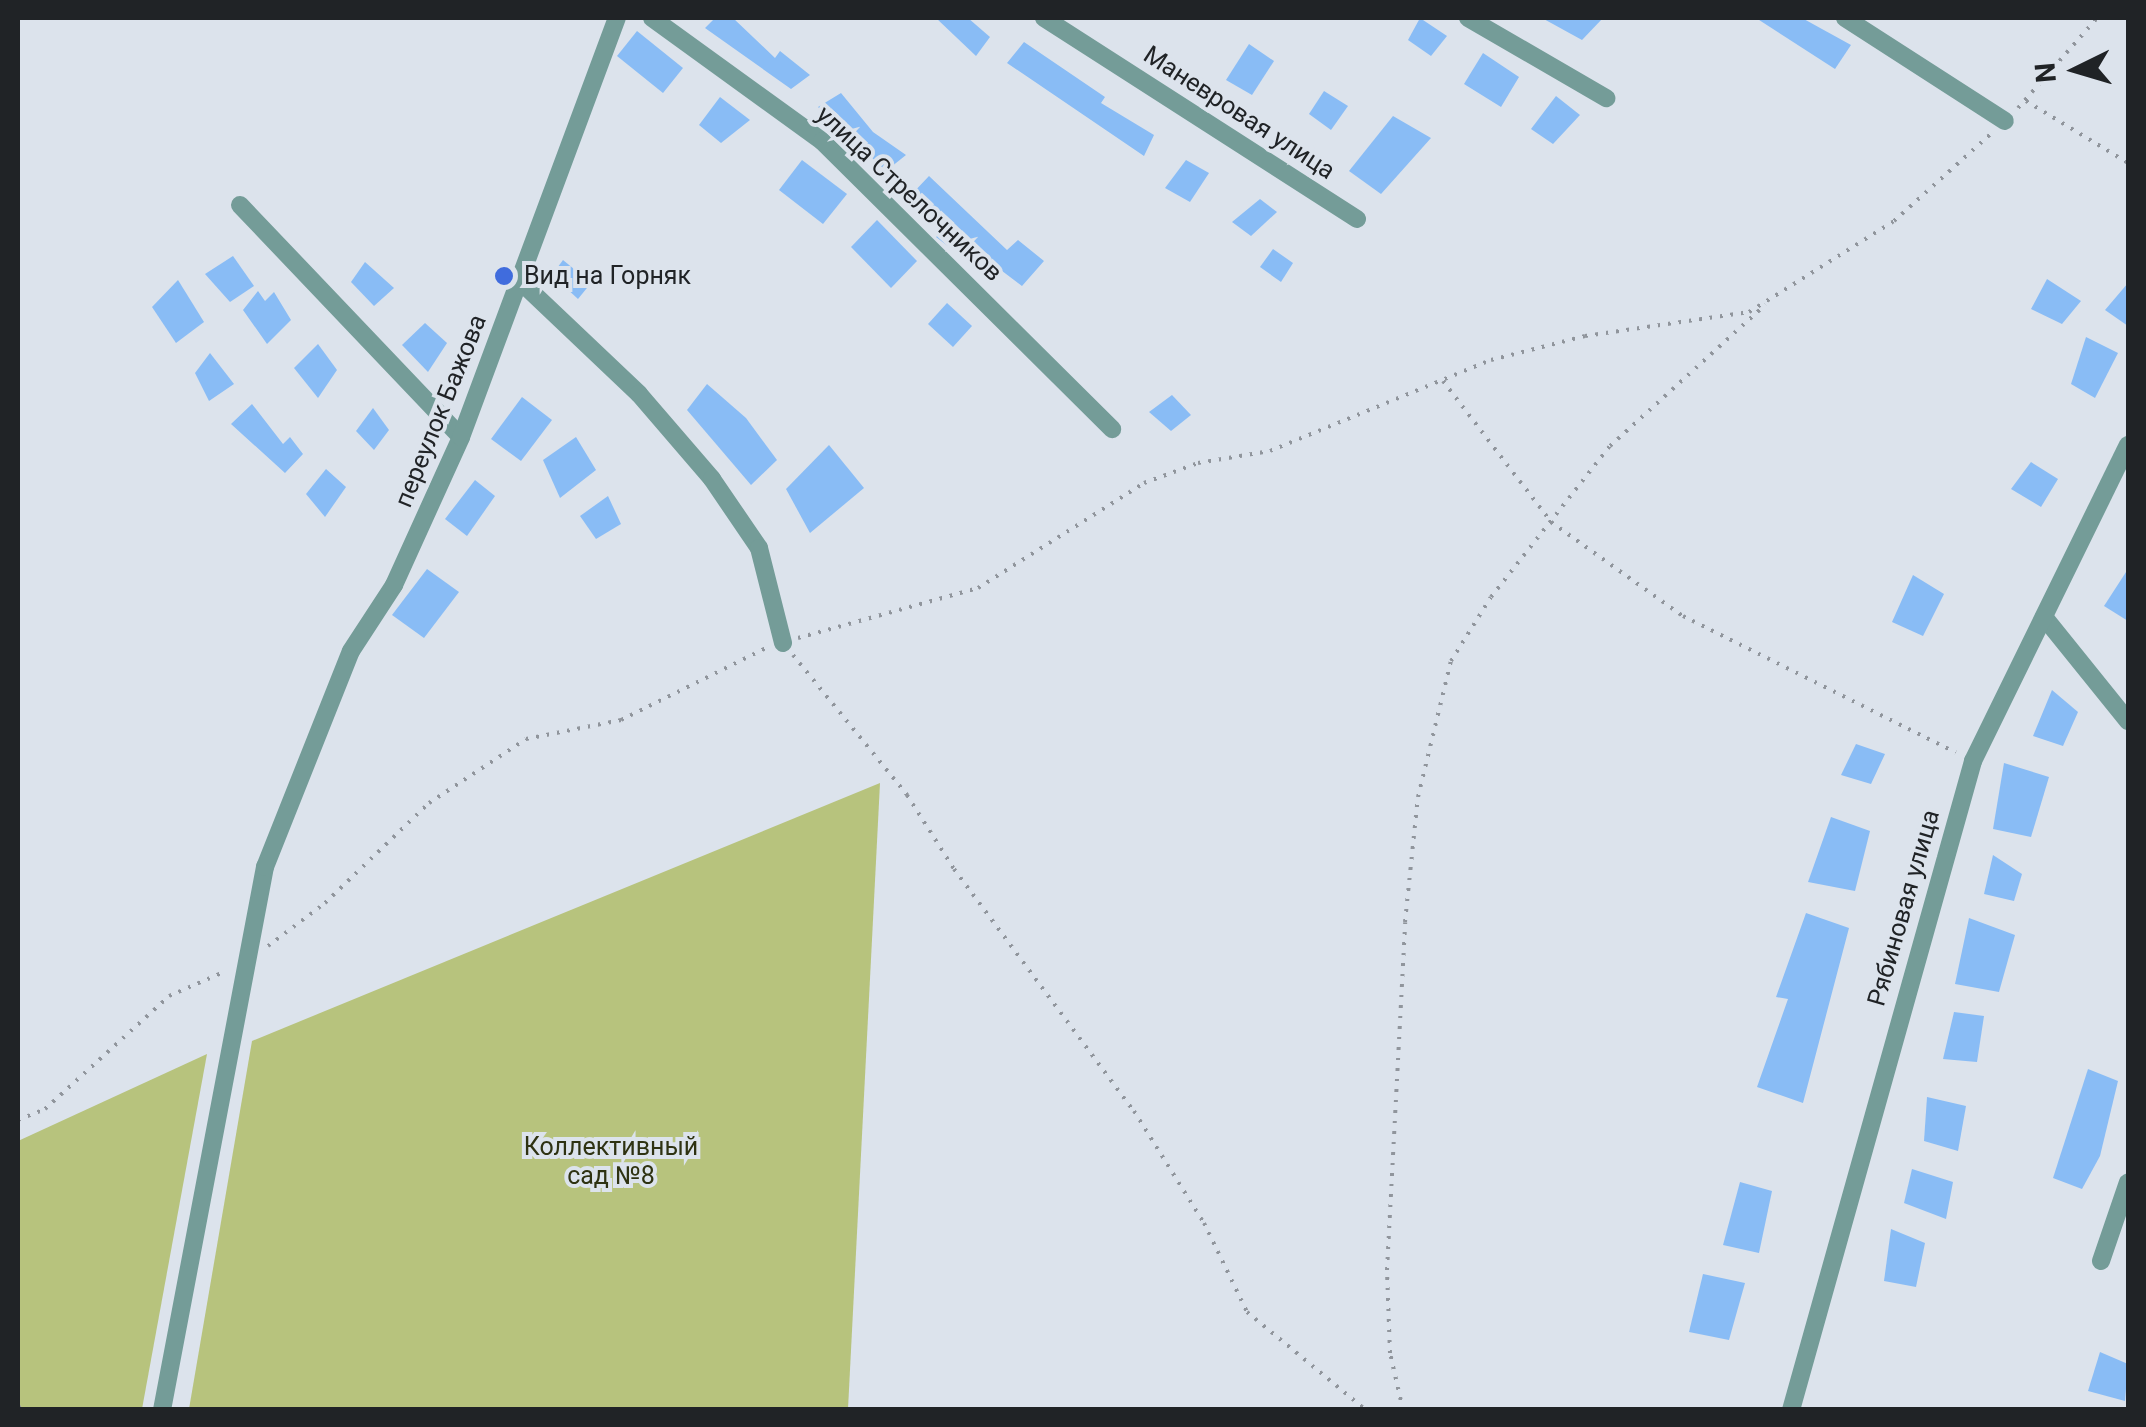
<!DOCTYPE html>
<meta charset="utf-8">
<style>
body{margin:0}
#map{position:relative;width:2146px;height:1427px;overflow:hidden;background:#dce3ec;font-family:Roboto,sans-serif}
div>[style]{position:absolute}
[style*='--x']{left:calc(var(--x)*1px);top:calc(var(--y)*1px);width:calc(var(--w)*1px);rotate:calc(var(--a)*1deg)}
.green>*{inset:0;background:#b7c37d}
.building>*{inset:0;background:#89bcf5}
.path>*{height:4px;margin-top:-2px;transform-origin:0;background:repeating-linear-gradient(90deg,#90959c 0 2.5px,transparent 0 10.5px)}
.minor>*{height:18px;margin:-9px;padding:0 9px;transform-origin:9px;border-radius:9px;background:#749c98}
.dots>*{width:28px;height:28px;translate:-50% -50%;box-sizing:border-box;border:5px solid #dce3ec;border-radius:50%}
span{translate:-50% -50%;white-space:nowrap;text-align:center;line-height:1.15;-webkit-text-stroke:8px #dce3ec;paint-order:stroke}
.street-label{font-size:25px;color:#202326}
.poi-label{font-size:25px;color:#202326}
.left{translate:0 -50%;text-align:left}
.park-label{font-size:25px;color:#2e3212}
.frame{position:absolute;inset:0;border:20px solid #202326;pointer-events:none}
.north{position:absolute;left:2026px;top:20px;width:100px;height:100px;-webkit-text-stroke:8px #dce3ec;paint-order:stroke;rotate:265deg;font-size:28px;font-weight:700;line-height:40px;text-align:center;color:#202326}
.north::after{content:'';display:block;margin:auto;width:35px;height:45px;background:#202326;clip-path:polygon(50% 0,100% 100%,50% 72%,0 100%)}
</style>
<div id="map">
<div class="green">
<div style="clip-path:polygon(880px 783px,848px 1409px,189px 1409px,252px 1041px)"></div>
<div style="clip-path:polygon(207px 1054px,142px 1409px,18px 1409px,18px 1141px)"></div>
</div>
<div class="building">
<div style="clip-path:polygon(715px 18px,733px 18px,775px 58px,780px 51px,810px 75px,791px 89px,705px 28px)"></div>
<div style="clip-path:polygon(936px 18px,968px 18px,990px 37px,976px 56px)"></div>
<div style="clip-path:polygon(1420px 18px,1447px 36px,1431px 56px,1408px 40px)"></div>
<div style="clip-path:polygon(1542px 18px,1603px 18px,1582px 40px)"></div>
<div style="clip-path:polygon(1756px 18px,1802px 18px,1851px 45px,1835px 69px)"></div>
<div style="clip-path:polygon(637px 31px,683px 68px,663px 93px,617px 56px)"></div>
<div style="clip-path:polygon(1024px 42px,1105px 97px,1101px 103px,1154px 135px,1144px 156px,1007px 63px)"></div>
<div style="clip-path:polygon(1249px 44px,1274px 61px,1252px 95px,1226px 80px)"></div>
<div style="clip-path:polygon(1483px 53px,1519px 77px,1501px 107px,1464px 84px)"></div>
<div style="clip-path:polygon(1324px 91px,1348px 106px,1331px 130px,1309px 114px)"></div>
<div style="clip-path:polygon(841px 93px,873px 132px,906px 155px,886px 171px,818px 107px)"></div>
<div style="clip-path:polygon(1556px 96px,1580px 115px,1553px 144px,1531px 129px)"></div>
<div style="clip-path:polygon(720px 97px,750px 120px,721px 143px,699px 125px)"></div>
<div style="clip-path:polygon(1393px 116px,1431px 138px,1381px 194px,1349px 171px)"></div>
<div style="clip-path:polygon(802px 160px,847px 194px,823px 224px,779px 190px)"></div>
<div style="clip-path:polygon(1186px 160px,1209px 173px,1190px 202px,1165px 188px)"></div>
<div style="clip-path:polygon(929px 176px,1007px 250px,1018px 240px,1044px 261px,1022px 286px,973px 249px,965px 259px,936px 237px,943px 231px,911px 195px)"></div>
<div style="clip-path:polygon(1260px 199px,1277px 212px,1251px 236px,1232px 222px)"></div>
<div style="clip-path:polygon(877px 220px,917px 261px,891px 288px,851px 247px)"></div>
<div style="clip-path:polygon(1273px 249px,1293px 263px,1281px 282px,1260px 267px)"></div>
<div style="clip-path:polygon(233px 256px,254px 286px,230px 302px,205px 274px)"></div>
<div style="clip-path:polygon(563px 260px,591px 283px,578px 299px,552px 275px)"></div>
<div style="clip-path:polygon(365px 262px,394px 288px,374px 306px,351px 282px)"></div>
<div style="clip-path:polygon(2047px 279px,2081px 301px,2062px 324px,2031px 309px)"></div>
<div style="clip-path:polygon(178px 280px,204px 322px,176px 343px,152px 307px)"></div>
<div style="clip-path:polygon(2128px 283px,2128px 326px,2105px 310px)"></div>
<div style="clip-path:polygon(258px 291px,265px 301px,274px 292px,291px 320px,267px 344px,243px 310px)"></div>
<div style="clip-path:polygon(947px 303px,972px 326px,953px 347px,928px 324px)"></div>
<div style="clip-path:polygon(425px 323px,447px 343px,428px 372px,402px 345px)"></div>
<div style="clip-path:polygon(2086px 337px,2118px 353px,2095px 398px,2071px 384px)"></div>
<div style="clip-path:polygon(318px 344px,337px 370px,318px 398px,294px 368px)"></div>
<div style="clip-path:polygon(210px 353px,234px 384px,209px 401px,195px 373px)"></div>
<div style="clip-path:polygon(707px 384px,746px 418px,777px 460px,751px 485px,687px 410px)"></div>
<div style="clip-path:polygon(1172px 395px,1191px 415px,1171px 431px,1149px 412px)"></div>
<div style="clip-path:polygon(522px 397px,552px 420px,521px 461px,491px 439px)"></div>
<div style="clip-path:polygon(252px 404px,283px 444px,290px 437px,303px 454px,285px 473px,231px 424px)"></div>
<div style="clip-path:polygon(373px 408px,389px 430px,374px 450px,356px 431px)"></div>
<div style="clip-path:polygon(576px 437px,596px 470px,560px 498px,543px 460px)"></div>
<div style="clip-path:polygon(829px 445px,864px 488px,810px 533px,786px 489px)"></div>
<div style="clip-path:polygon(2031px 462px,2058px 479px,2041px 507px,2011px 489px)"></div>
<div style="clip-path:polygon(326px 469px,346px 487px,325px 517px,306px 494px)"></div>
<div style="clip-path:polygon(475px 480px,495px 496px,467px 536px,445px 519px)"></div>
<div style="clip-path:polygon(608px 496px,621px 524px,596px 539px,580px 516px)"></div>
<div style="clip-path:polygon(427px 569px,459px 592px,424px 638px,392px 615px)"></div>
<div style="clip-path:polygon(2128px 569px,2128px 621px,2104px 606px)"></div>
<div style="clip-path:polygon(1913px 575px,1944px 594px,1923px 636px,1892px 622px)"></div>
<div style="clip-path:polygon(2052px 690px,2078px 712px,2063px 746px,2033px 736px)"></div>
<div style="clip-path:polygon(1856px 744px,1885px 754px,1871px 784px,1841px 775px)"></div>
<div style="clip-path:polygon(2004px 763px,2049px 777px,2031px 837px,1993px 829px)"></div>
<div style="clip-path:polygon(1831px 817px,1870px 831px,1855px 891px,1808px 882px)"></div>
<div style="clip-path:polygon(1993px 855px,2022px 874px,2014px 901px,1984px 894px)"></div>
<div style="clip-path:polygon(1806px 913px,1849px 928px,1803px 1103px,1757px 1087px,1788px 999px,1776px 997px)"></div>
<div style="clip-path:polygon(1969px 918px,2015px 935px,1999px 992px,1955px 984px)"></div>
<div style="clip-path:polygon(1954px 1012px,1984px 1016px,1977px 1062px,1943px 1059px)"></div>
<div style="clip-path:polygon(2088px 1069px,2118px 1081px,2100px 1156px,2082px 1189px,2053px 1178px)"></div>
<div style="clip-path:polygon(1927px 1097px,1966px 1106px,1958px 1151px,1924px 1141px)"></div>
<div style="clip-path:polygon(1912px 1169px,1953px 1182px,1946px 1219px,1904px 1203px)"></div>
<div style="clip-path:polygon(1740px 1182px,1772px 1191px,1759px 1253px,1723px 1245px)"></div>
<div style="clip-path:polygon(1891px 1229px,1925px 1243px,1916px 1287px,1884px 1281px)"></div>
<div style="clip-path:polygon(1703px 1274px,1745px 1283px,1729px 1340px,1689px 1332px)"></div>
<div style="clip-path:polygon(2100px 1352px,2128px 1364px,2125px 1401px,2088px 1391px)"></div>
</div>
<div class="path">
<div style="--x:2026;--y:101;--w:119;--a:31.3"></div>
<div style="--x:2018;--y:108;--w:120;--a:-48.7"></div>
<div style="--x:1443;--y:381;--w:178;--a:52.5"></div>
<div style="--x:1551;--y:522;--w:162;--a:35.5"></div>
<div style="--x:1683;--y:616;--w:305;--a:26.6"></div>
<div style="--x:798;--y:638;--w:187;--a:-15.5"></div>
<div style="--x:978;--y:588;--w:196;--a:-32.3"></div>
<div style="--x:1144;--y:483;--w:58;--a:-20.3"></div>
<div style="--x:1198;--y:463;--w:73;--a:-9.5"></div>
<div style="--x:1270;--y:451;--w:239;--a:-22.4"></div>
<div style="--x:1491;--y:360;--w:97;--a:-14.3"></div>
<div style="--x:1585;--y:336;--w:166;--a:-8.3"></div>
<div style="--x:1749;--y:312;--w:171;--a:-32.1"></div>
<div style="--x:1894;--y:221;--w:133;--a:-42"></div>
<div style="--x:793;--y:655;--w:181;--a:50.8"></div>
<div style="--x:907;--y:795;--w:88;--a:57.6"></div>
<div style="--x:954;--y:869;--w:302;--a:53.4"></div>
<div style="--x:1134;--y:1111;--w:132;--a:58"></div>
<div style="--x:1204;--y:1223;--w:99;--a:64.2"></div>
<div style="--x:1247;--y:1312;--w:154;--a:39.5"></div>
<div style="--x:268;--y:946;--w:71;--a:-37"></div>
<div style="--x:325;--y:903;--w:144;--a:-43.9"></div>
<div style="--x:429;--y:803;--w:116;--a:-33.4"></div>
<div style="--x:526;--y:739;--w:97;--a:-11.3"></div>
<div style="--x:621;--y:720;--w:162;--a:-26.4"></div>
<div style="--x:18;--y:1120;--w:29;--a:-22"></div>
<div style="--x:45;--y:1109;--w:168;--a:-42.3"></div>
<div style="--x:169;--y:996;--w:62;--a:-23.7"></div>
<div style="--x:18;--y:1407;--w:10;--a:17"></div>
<div style="--x:1403;--y:1410;--w:58;--a:-102.8"></div>
<div style="--x:1390;--y:1353;--w:83;--a:-92.1"></div>
<div style="--x:1387;--y:1270;--w:348;--a:-87"></div>
<div style="--x:1405;--y:922;--w:126;--a:-84.1"></div>
<div style="--x:1418;--y:797;--w:140;--a:-76.4"></div>
<div style="--x:1451;--y:661;--w:75;--a:-58"></div>
<div style="--x:1491;--y:597;--w:192;--a:-51.8"></div>
<div style="--x:1610;--y:446;--w:210;--a:-42.3"></div>
</div>
<div class="minor">
<div style="--x:652;--y:18;--w:210;--a:35.9"></div>
<div style="--x:822;--y:141;--w:409;--a:44.8"></div>
<div style="--x:1044;--y:18;--w:372;--a:32.7"></div>
<div style="--x:1468;--y:18;--w:160;--a:30.1"></div>
<div style="--x:1845;--y:18;--w:190;--a:32.8"></div>
<div style="--x:240;--y:205;--w:320;--a:46.4"></div>
<div style="--x:520;--y:281;--w:164;--a:43.5"></div>
<div style="--x:639;--y:394;--w:112;--a:49.3"></div>
<div style="--x:712;--y:479;--w:83;--a:55.7"></div>
<div style="--x:759;--y:548;--w:98;--a:75.8"></div>
<div style="--x:2044;--y:617;--w:134;--a:51.1"></div>
<div style="--x:2101;--y:1261;--w:83;--a:-71.1"></div>
<div style="--x:162;--y:1410;--w:553;--a:-79.26"></div>
<div style="--x:265;--y:867;--w:232;--a:-68.3"></div>
<div style="--x:351;--y:651;--w:79;--a:-56.9"></div>
<div style="--x:394;--y:585;--w:162;--a:-65.6"></div>
<div style="--x:461;--y:437;--w:447;--a:-69.6"></div>
<div style="--x:1791;--y:1410;--w:674;--a:-74.33"></div>
<div style="--x:1973;--y:761;--w:352;--a:-63.9"></div>
</div>
<div class="dots">
<div style="left:504px;top:276px;background:#406cdd"></div>
</div>
<div class="street-label">
<span style="left:1239px;top:113px;rotate:33deg">Маневровая улица</span>
<span style="left:909px;top:194px;rotate:43deg">улица Стрелочников</span>
<span style="left:441px;top:411px;rotate:-68deg">переулок Бажова</span>
<span style="left:1904px;top:908px;rotate:-74deg">Рябиновая улица</span>
</div>
<div class="poi-label">
<span class="left" style="left:524px;top:276px">Вид на Горняк</span>
</div>
<div class="park-label">
<span style="left:611px;top:1162px">Коллективный<br>сад №8</span>
</div>
<div class="frame"></div>
<div class="north">N</div>
</div>
